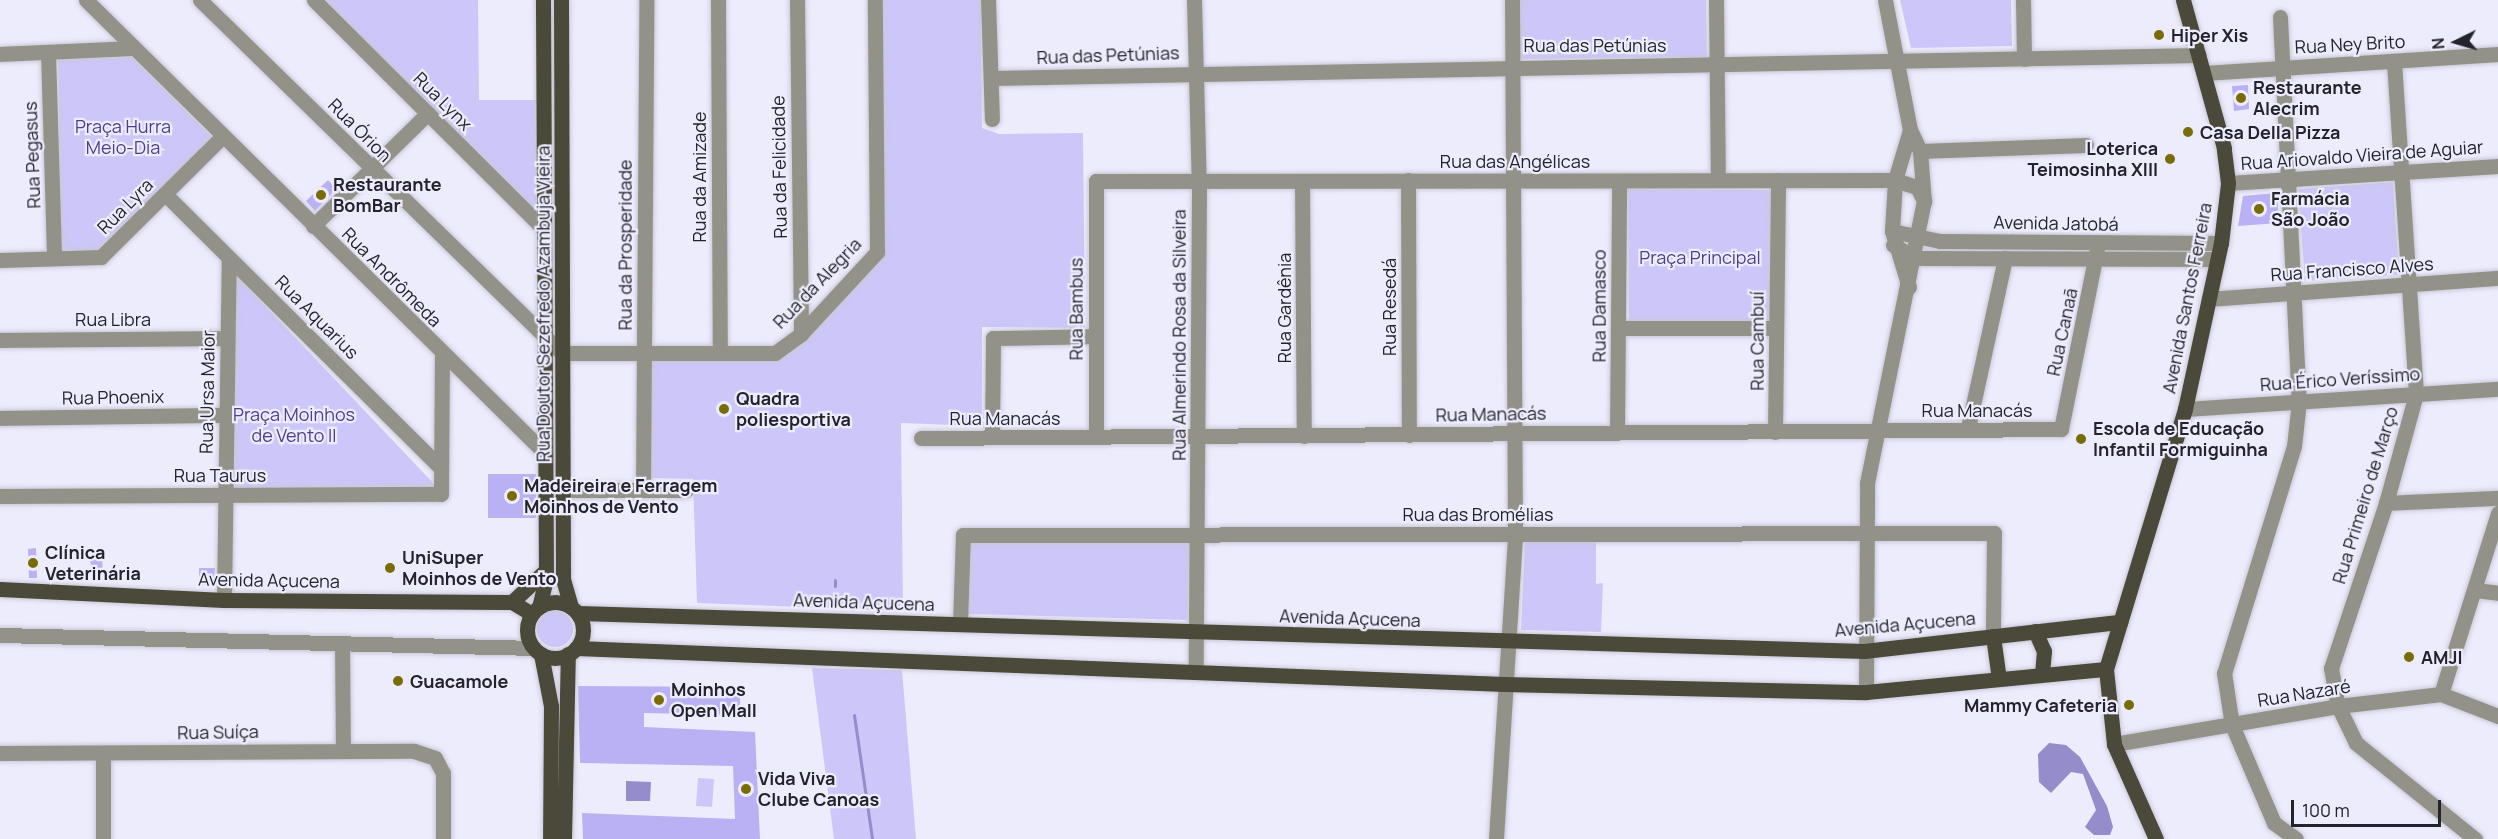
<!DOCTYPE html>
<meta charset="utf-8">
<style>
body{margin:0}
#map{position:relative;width:2498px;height:839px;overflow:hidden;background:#edecfd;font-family:Manrope,sans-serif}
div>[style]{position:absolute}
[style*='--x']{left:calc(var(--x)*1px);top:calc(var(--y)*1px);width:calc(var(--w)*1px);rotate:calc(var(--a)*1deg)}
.green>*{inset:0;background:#ccc7f8}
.round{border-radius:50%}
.water>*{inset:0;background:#948ccb}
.stream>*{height:3px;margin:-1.5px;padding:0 1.5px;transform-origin:1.5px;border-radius:1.5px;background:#948ccb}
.building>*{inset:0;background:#b9b1f3}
.roads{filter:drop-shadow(0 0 2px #c9c8d7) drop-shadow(0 0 2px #c9c8d7)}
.minor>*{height:15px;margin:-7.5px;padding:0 7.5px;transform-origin:7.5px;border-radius:7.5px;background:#939289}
.major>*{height:15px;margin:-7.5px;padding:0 7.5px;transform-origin:7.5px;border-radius:7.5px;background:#4b493a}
.major>.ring{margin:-7.5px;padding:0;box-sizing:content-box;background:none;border:15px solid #4b493a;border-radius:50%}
.dots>*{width:16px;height:16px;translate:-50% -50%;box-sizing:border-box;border:3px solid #edecfd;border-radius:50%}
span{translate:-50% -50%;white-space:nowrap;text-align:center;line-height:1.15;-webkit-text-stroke:4.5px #edecfd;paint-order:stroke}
.poi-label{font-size:18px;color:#24232b;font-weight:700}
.left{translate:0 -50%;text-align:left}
.right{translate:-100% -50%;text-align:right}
.street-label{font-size:18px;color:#24232b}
.park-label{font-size:18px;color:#4e3e8b}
.north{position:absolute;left:2426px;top:12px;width:60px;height:60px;-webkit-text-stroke:4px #edecfd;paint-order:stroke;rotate:265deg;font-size:16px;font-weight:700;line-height:24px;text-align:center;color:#24232b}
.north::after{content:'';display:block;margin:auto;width:21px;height:27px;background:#24232b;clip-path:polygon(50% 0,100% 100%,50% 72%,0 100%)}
.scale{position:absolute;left:2291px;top:800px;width:150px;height:27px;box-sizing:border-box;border:3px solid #24232b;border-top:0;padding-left:8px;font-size:18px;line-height:21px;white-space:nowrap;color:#24232b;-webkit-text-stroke:4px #edecfd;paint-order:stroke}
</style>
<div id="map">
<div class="green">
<div style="clip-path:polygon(319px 0,478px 0,479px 100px,537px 100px,539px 218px)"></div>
<div style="clip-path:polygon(882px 0,981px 0,982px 128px,999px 134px,1083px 133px,1085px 328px,982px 327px,982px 426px,901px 423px,903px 611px,697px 603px,693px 479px,650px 478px,649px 360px,791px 350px,883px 258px)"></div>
<div style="clip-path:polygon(1516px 0,1706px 0,1707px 57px,1517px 59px)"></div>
<div style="clip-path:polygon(1900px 0,2011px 0,2012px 46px,1911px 48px)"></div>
<div style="clip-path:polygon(133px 57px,213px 138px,98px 253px,61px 252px,58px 59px)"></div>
<div style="clip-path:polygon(2393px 182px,2399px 275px,2305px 281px,2298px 189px)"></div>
<div style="clip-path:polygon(1628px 189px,1772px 190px,1770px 325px,1629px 325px)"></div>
<div style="clip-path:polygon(236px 275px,436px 486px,233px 488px)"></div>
<div style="clip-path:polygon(1189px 540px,1188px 620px,968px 614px,971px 541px)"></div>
<div style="clip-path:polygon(1596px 540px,1596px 584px,1603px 583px,1601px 632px,1521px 630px,1525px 541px)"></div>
<div class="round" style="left:537px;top:611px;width:36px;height:36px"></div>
<div style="clip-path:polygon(812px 668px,902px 670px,916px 839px,834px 839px)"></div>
<div style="clip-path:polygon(698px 778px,714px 779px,712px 807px,696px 806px)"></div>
</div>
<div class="water">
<div style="clip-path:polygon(2049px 743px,2066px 745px,2080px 757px,2107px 806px,2113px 827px,2110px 835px,2094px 835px,2085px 827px,2096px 810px,2083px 774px,2071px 772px,2051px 793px,2039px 782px,2038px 754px)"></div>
<div style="clip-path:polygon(626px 781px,651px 782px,650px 801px,626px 801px)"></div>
</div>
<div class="stream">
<div style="--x:835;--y:580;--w:6;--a:90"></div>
<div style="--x:854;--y:715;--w:125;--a:81.7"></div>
</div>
<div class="building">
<div style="clip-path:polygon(2248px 85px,2249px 109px,2234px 111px,2232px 86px)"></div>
<div style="clip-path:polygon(328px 180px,336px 189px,315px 211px,306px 201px)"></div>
<div style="clip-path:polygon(2277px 193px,2279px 223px,2238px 226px,2243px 196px)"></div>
<div style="clip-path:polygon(488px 474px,536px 474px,536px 518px,488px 518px)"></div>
<div style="clip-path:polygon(36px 548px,37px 578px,29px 578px,28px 549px)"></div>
<div style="clip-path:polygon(102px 557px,103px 577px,92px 578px,90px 558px)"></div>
<div style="clip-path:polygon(199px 568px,215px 568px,214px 585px,199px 585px)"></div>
<div style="clip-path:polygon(578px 686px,741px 687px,739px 715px,644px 713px,644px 727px,755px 732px,760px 839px,583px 839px,582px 813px,735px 819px,733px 766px,580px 763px)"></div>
</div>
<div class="roads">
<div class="minor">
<div style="--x:86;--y:0;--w:645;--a:44.62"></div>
<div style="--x:200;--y:0;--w:506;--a:44.28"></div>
<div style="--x:562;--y:353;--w:213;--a:0"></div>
<div style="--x:775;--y:353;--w:32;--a:-36"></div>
<div style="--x:801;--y:334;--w:112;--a:-47.2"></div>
<div style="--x:877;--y:252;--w:252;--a:-90.5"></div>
<div style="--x:314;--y:0;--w:325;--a:44.9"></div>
<div style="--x:718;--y:0;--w:353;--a:89.7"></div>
<div style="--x:797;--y:0;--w:334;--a:89.3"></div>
<div style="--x:988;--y:0;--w:119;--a:88.1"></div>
<div style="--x:1194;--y:0;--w:190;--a:88.5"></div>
<div style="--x:1199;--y:190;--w:480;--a:90.4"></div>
<div style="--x:1716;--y:0;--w:180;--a:89.4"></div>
<div style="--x:2023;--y:0;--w:59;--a:89"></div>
<div style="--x:2280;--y:17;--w:384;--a:87.2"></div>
<div style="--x:2299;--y:401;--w:45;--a:96.3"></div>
<div style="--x:2294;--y:446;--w:238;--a:107.1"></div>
<div style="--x:2224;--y:673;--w:53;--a:81.3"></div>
<div style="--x:2232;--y:725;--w:107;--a:66.8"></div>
<div style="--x:2274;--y:823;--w:27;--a:36"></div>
<div style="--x:48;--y:52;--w:206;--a:88.3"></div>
<div style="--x:0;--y:54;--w:132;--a:-2.6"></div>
<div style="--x:2394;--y:62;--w:333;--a:86.2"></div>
<div style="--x:2416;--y:394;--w:113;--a:105.4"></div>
<div style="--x:2386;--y:503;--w:174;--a:108.4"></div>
<div style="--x:2331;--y:668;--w:39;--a:80"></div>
<div style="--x:2338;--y:706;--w:41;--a:64.1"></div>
<div style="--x:2356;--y:743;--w:153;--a:38.9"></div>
<div style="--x:2204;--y:73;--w:295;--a:-3.7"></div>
<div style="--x:991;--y:78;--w:1208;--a:-1.09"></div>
<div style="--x:1920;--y:151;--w:166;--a:-2.1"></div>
<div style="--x:1408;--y:180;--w:255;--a:89.8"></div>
<div style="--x:1302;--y:181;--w:255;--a:89.6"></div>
<div style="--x:2228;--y:183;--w:271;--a:-3.6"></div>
<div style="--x:165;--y:194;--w:389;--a:44.8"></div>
<div style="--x:313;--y:226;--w:161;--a:-44.5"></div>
<div style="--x:1892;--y:231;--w:49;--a:11.8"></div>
<div style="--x:1940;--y:241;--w:281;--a:0.4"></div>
<div style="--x:1893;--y:245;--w:26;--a:29"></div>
<div style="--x:1916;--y:258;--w:301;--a:0.2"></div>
<div style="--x:0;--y:260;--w:101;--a:-1.7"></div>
<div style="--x:101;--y:257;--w:170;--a:-44.8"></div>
<div style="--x:1909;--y:287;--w:59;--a:-106.9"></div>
<div style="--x:1892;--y:231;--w:51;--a:-86.6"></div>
<div style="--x:1895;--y:180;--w:52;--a:-73.3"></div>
<div style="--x:2209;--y:299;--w:290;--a:-4.2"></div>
<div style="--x:1618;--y:328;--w:158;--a:0"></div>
<div style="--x:0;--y:340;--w:227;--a:-0.5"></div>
<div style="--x:2185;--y:409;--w:314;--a:-3.7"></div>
<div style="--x:0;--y:418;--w:226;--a:-0.8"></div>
<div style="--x:1968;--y:428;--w:174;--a:-77.7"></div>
<div style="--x:1617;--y:431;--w:250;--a:-89.5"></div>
<div style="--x:1775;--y:432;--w:252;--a:-89.3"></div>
<div style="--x:992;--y:437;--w:99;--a:-89.4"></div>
<div style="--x:993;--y:338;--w:103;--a:-1.1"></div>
<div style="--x:1096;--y:437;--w:256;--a:-90"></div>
<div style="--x:1096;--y:181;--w:799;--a:-0.07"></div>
<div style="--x:1895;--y:180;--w:23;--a:18"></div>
<div style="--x:1917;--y:187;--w:16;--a:63"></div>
<div style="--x:921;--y:438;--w:1140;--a:-0.45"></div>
<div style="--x:2061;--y:429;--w:190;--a:-78.7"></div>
<div style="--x:563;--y:490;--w:123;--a:0"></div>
<div style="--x:643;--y:490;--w:490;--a:-89.6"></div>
<div style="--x:0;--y:496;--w:441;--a:-0.3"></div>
<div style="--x:441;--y:494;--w:140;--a:-89.6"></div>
<div style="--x:2386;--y:503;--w:112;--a:-2.6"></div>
<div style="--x:2475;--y:590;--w:23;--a:7"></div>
<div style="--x:224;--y:600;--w:342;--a:-89.2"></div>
<div style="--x:960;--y:624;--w:89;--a:-88.1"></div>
<div style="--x:963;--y:535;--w:1031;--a:-0.11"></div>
<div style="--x:1994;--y:533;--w:103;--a:90.6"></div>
<div style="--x:0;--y:635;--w:534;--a:1.39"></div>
<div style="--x:342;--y:643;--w:108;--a:89.5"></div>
<div style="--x:1866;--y:692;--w:209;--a:-89.7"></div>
<div style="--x:1867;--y:483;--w:288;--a:-78.6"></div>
<div style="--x:1924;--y:201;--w:50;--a:-94.6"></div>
<div style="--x:1920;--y:151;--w:23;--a:-115"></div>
<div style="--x:1910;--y:130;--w:132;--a:-100.9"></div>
<div style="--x:2441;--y:694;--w:190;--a:-72.5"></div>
<div style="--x:2114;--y:744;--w:227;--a:-9.6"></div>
<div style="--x:2338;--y:706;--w:104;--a:-6.6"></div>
<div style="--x:2441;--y:694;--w:61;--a:21.1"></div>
<div style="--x:0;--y:753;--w:414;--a:-0.3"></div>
<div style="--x:414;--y:751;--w:22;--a:18"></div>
<div style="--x:435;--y:758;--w:17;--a:62"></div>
<div style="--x:443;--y:773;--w:66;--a:90"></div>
<div style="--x:103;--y:753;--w:86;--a:90"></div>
<div style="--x:1496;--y:839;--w:307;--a:-86.4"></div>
<div style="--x:1515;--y:533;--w:533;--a:-90.32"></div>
</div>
<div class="major">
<div style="--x:561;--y:0;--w:579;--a:89.8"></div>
<div style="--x:563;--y:579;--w:29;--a:74"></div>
<div style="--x:0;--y:589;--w:224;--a:2.8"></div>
<div style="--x:224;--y:600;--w:288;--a:0.4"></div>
<div style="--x:512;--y:602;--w:23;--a:31"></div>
<div style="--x:512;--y:602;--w:45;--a:-43.2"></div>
<div class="ring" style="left:527px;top:602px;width:41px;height:41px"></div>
<div style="--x:539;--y:607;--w:29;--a:-76"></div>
<div style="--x:546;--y:579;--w:579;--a:-90.3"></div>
<div style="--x:578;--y:613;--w:1287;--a:1.69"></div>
<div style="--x:1864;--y:651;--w:258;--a:-6.5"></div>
<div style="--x:2035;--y:631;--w:22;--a:66"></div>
<div style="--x:2044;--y:651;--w:23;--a:95"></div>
<div style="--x:1993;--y:636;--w:43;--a:82.1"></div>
<div style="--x:576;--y:648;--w:929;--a:2.22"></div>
<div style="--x:1504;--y:684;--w:362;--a:1.3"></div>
<div style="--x:1866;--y:692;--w:241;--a:-5.5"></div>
<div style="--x:541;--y:654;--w:53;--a:79.1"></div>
<div style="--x:551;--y:706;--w:133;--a:90.4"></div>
<div style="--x:564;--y:839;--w:185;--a:-88.8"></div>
<div style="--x:2156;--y:839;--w:104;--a:-113.9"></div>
<div style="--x:2114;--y:744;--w:75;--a:-96.1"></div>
<div style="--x:2106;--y:669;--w:272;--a:-73.1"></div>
<div style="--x:2185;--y:409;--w:170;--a:-77.8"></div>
<div style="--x:2221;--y:243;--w:60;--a:-83.3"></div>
<div style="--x:2228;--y:183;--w:35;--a:-97"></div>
<div style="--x:2224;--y:148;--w:154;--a:-105.5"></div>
</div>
</div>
<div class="dots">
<div style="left:2159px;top:35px;background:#796c07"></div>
<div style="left:2241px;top:98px;background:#796c07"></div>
<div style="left:2188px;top:132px;background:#796c07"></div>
<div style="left:2170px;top:159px;background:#796c07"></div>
<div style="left:321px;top:195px;background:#796c07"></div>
<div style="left:2259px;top:209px;background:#796c07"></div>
<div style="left:724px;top:409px;background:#796c07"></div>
<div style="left:2081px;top:439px;background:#796c07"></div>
<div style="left:512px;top:496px;background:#796c07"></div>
<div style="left:33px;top:563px;background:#796c07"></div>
<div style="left:390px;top:568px;background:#796c07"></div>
<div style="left:2409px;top:657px;background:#796c07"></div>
<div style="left:398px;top:681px;background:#796c07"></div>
<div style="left:659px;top:700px;background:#796c07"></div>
<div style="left:2129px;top:705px;background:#796c07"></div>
<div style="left:746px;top:789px;background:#796c07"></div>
</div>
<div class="poi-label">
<span class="left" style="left:2171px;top:35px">Hiper Xis</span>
<span class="left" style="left:2253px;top:98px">Restaurante<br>Alecrim</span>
<span class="left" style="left:2200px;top:132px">Casa Della Pizza</span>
<span class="right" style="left:2158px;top:159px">Loterica<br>Teimosinha XIII</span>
<span class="left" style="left:333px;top:195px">Restaurante<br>BomBar</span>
<span class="left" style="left:2271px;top:209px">Farmácia<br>São João</span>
<span class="left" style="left:736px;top:409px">Quadra<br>poliesportiva</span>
<span class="left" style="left:2093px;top:439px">Escola de Educação<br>Infantil Formiguinha</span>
<span class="left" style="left:524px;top:496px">Madeireira e Ferragem<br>Moinhos de Vento</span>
<span class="left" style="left:45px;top:563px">Clínica<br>Veterinária</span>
<span class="left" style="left:402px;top:568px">UniSuper<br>Moinhos de Vento</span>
<span class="left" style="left:2421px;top:657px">AMJI</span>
<span class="left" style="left:410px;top:681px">Guacamole</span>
<span class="left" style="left:671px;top:700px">Moinhos<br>Open Mall</span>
<span class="right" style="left:2117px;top:705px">Mammy Cafeteria</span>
<span class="left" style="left:758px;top:789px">Vida Viva<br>Clube Canoas</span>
</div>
<div class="street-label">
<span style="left:2350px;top:44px;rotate:-3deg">Rua Ney Brito</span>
<span style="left:1595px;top:45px">Rua das Petúnias</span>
<span style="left:1108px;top:55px;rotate:-2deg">Rua das Petúnias</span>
<span style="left:443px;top:101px;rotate:45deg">Rua Lynx</span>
<span style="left:360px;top:130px;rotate:45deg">Rua Órion</span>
<span style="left:32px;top:155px;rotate:-92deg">Rua Pegasus</span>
<span style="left:2362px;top:155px;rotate:-4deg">Rua Ariovaldo Vieira de Aguiar</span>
<span style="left:1515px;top:161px">Rua das Angélicas</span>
<span style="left:779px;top:167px;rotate:-91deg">Rua da Felicidade</span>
<span style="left:699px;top:177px;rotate:-90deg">Rua da Amizade</span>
<span style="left:125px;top:206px;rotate:-45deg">Rua Lyra</span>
<span style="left:2056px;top:223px;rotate:1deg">Avenida Jatobá</span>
<span style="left:625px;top:245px;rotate:-90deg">Rua da Prosperidade</span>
<span style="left:2352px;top:269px;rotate:-4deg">Rua Francisco Alves</span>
<span style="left:392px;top:277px;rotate:45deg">Rua Andrômeda</span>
<span style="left:817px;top:283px;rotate:-46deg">Rua da Alegria</span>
<span style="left:2187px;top:298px;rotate:-79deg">Avenida Santos Ferreira</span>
<span style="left:543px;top:304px;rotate:-90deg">Rua Doutor Sezefredo Azambuja Vieira</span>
<span style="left:1599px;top:306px;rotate:-90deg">Rua Damasco</span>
<span style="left:1389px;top:307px;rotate:-90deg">Rua Resedá</span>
<span style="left:1284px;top:308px;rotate:-90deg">Rua Gardênia</span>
<span style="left:1076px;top:309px;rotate:-90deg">Rua Bambus</span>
<span style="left:317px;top:317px;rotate:45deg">Rua Aquarius</span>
<span style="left:113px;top:319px">Rua Libra</span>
<span style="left:2062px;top:332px;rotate:-78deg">Rua Canaã</span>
<span style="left:1179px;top:335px;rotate:-90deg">Rua Almerindo Rosa da Silveira</span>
<span style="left:1757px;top:341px;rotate:-90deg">Rua Cambuí</span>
<span style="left:2340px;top:379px;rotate:-4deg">Rua Érico Veríssimo</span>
<span style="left:207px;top:392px;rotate:-89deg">Rua Ursa Maior</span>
<span style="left:113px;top:397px;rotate:-1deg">Rua Phoenix</span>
<span style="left:1977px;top:410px">Rua Manacás</span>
<span style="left:1491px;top:414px;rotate:-1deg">Rua Manacás</span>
<span style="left:1005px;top:418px">Rua Manacás</span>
<span style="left:220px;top:475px">Rua Taurus</span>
<span style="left:2365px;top:495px;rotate:-73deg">Rua Primeiro de Março</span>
<span style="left:1478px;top:514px">Rua das Bromélias</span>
<span style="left:269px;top:580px;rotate:1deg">Avenida Açucena</span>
<span style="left:864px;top:602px;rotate:2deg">Avenida Açucena</span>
<span style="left:1350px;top:618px;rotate:2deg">Avenida Açucena</span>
<span style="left:1905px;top:624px;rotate:-5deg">Avenida Açucena</span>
<span style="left:2304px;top:693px;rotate:-9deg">Rua Nazaré</span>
<span style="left:218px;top:732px;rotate:-1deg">Rua Suíça</span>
</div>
<div class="park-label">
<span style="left:123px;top:137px">Praça Hurra<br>Meio-Dia</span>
<span style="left:1700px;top:257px">Praça Principal</span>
<span style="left:294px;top:425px">Praça Moinhos<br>de Vento II</span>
</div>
<div class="north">N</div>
<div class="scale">100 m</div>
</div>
